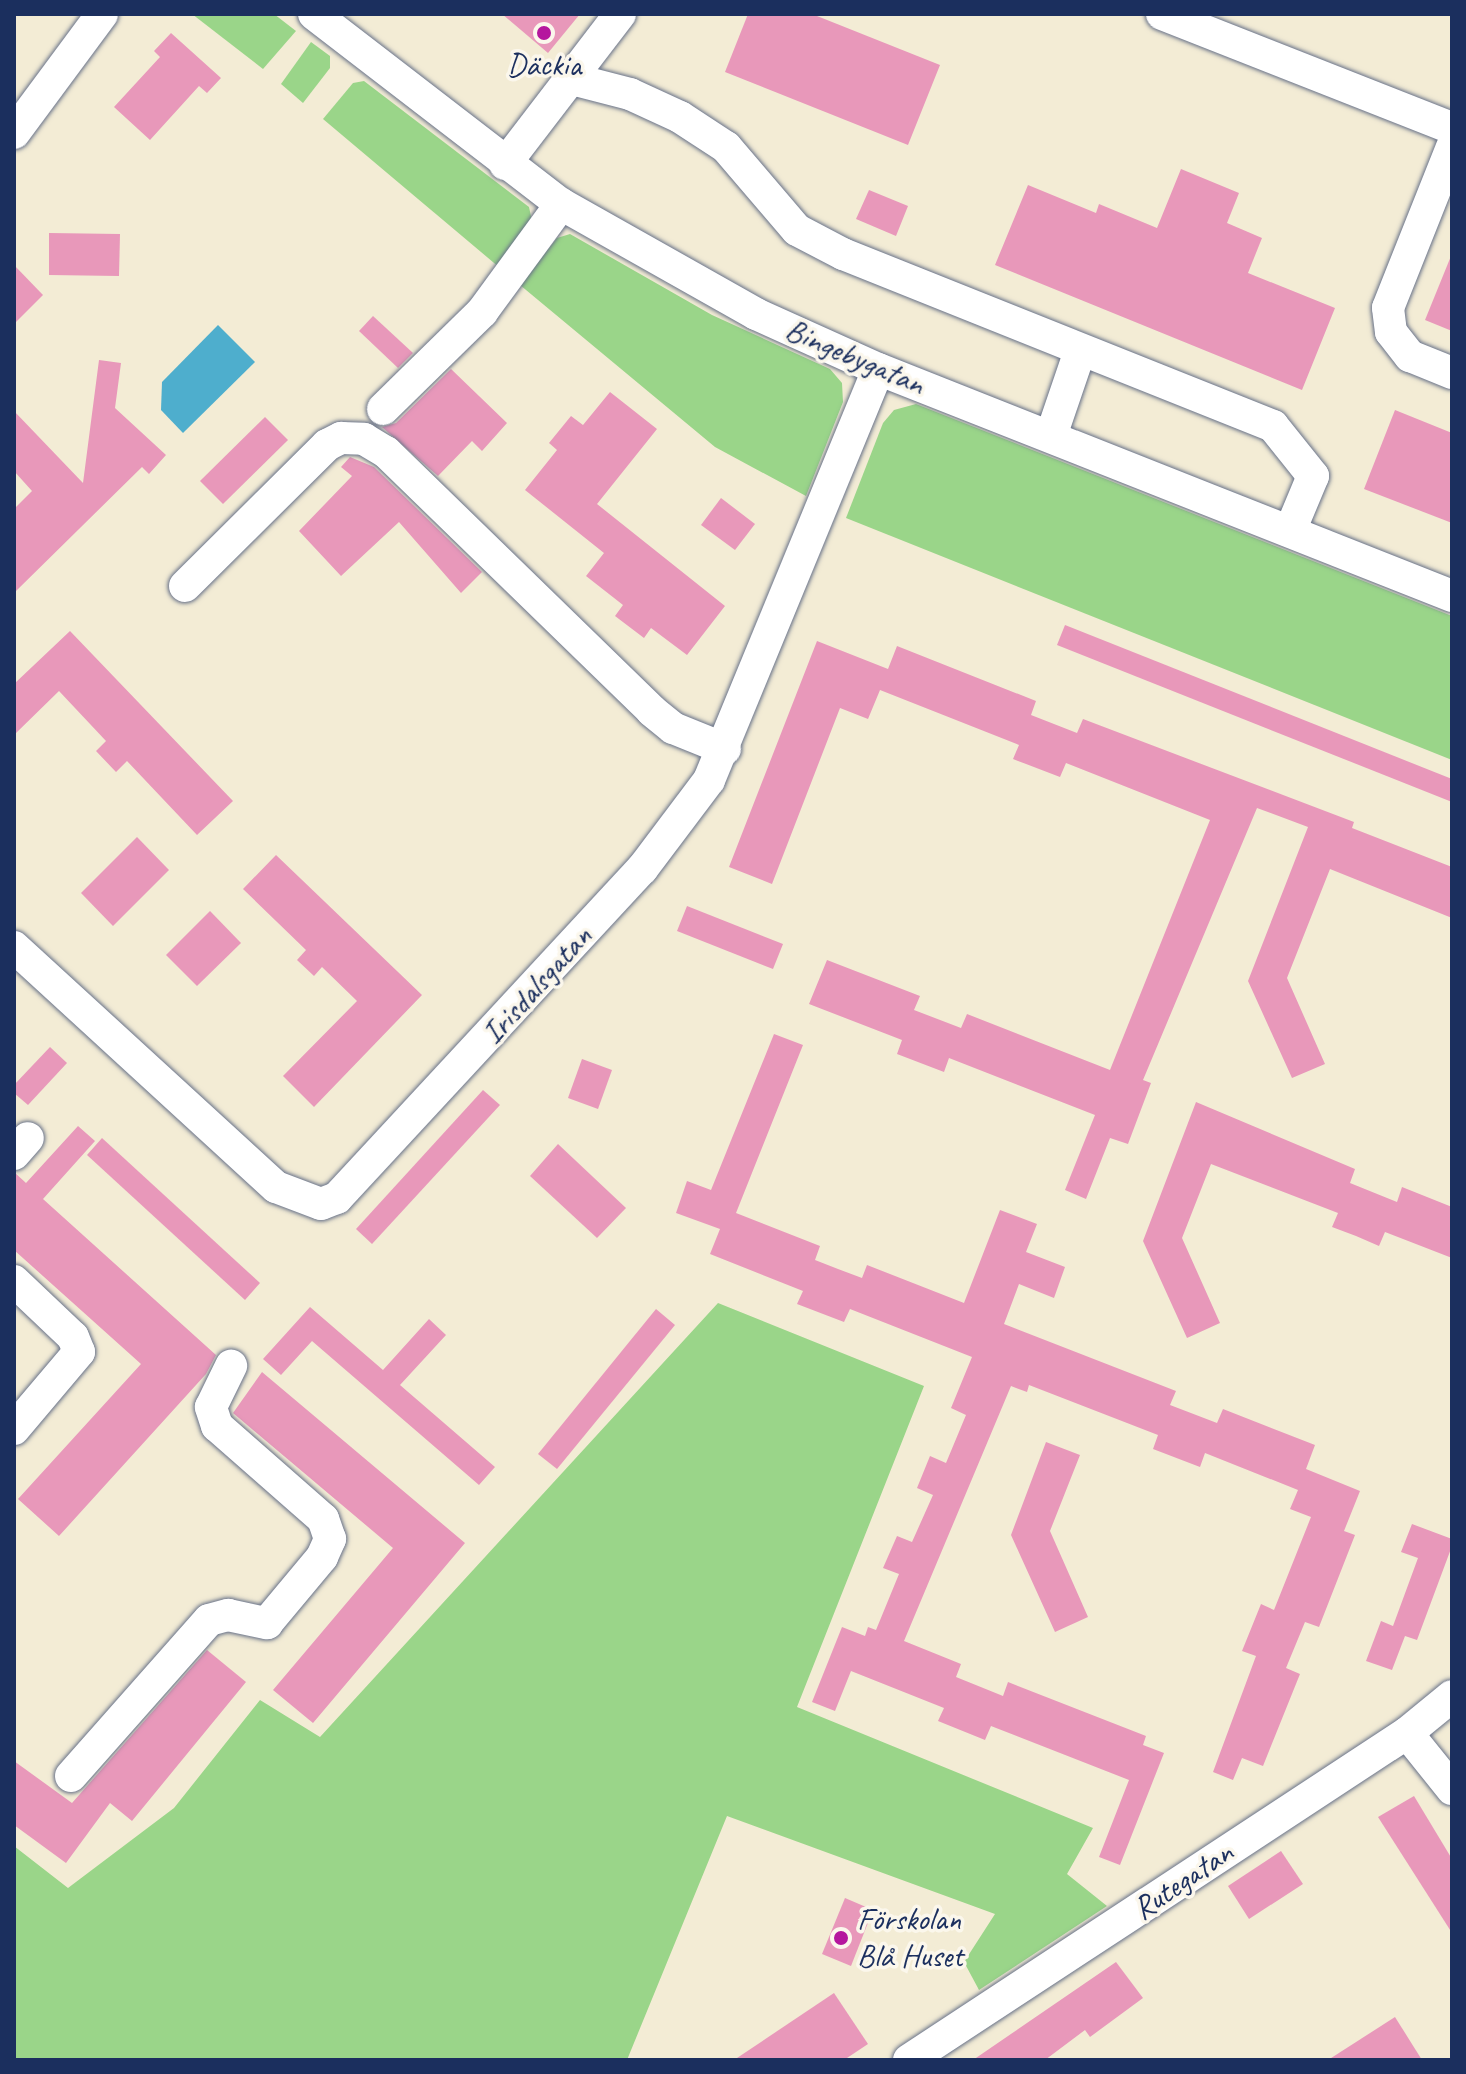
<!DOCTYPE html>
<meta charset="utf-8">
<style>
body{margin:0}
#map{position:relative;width:1466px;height:2074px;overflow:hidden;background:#f3ecd5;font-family:Caveat,sans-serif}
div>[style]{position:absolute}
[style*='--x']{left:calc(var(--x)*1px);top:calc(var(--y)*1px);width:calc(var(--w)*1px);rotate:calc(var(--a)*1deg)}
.green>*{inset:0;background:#9ad589}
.water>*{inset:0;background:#4eaecd}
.building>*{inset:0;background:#e898ba}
.roads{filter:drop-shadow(0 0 2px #677188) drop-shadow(0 0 2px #677188)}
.minor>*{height:32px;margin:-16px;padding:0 16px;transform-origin:16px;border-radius:16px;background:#fff}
.dots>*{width:22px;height:22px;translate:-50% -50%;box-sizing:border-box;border:4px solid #fbf7ec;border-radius:50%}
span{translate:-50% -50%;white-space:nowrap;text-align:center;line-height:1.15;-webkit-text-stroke:7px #fbf7ec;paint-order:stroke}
.poi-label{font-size:32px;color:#1b2f5e}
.left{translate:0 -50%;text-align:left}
.street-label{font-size:32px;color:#1b2f5e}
.frame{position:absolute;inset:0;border:16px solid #1b2f5e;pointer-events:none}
</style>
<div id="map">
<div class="green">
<div style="clip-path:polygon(192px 14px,274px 14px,296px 31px,263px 69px)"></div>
<div style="clip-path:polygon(311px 42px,330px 56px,330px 68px,303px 103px,281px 84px)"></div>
<div style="clip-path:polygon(364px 81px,529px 207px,532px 221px,500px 268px,323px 119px,353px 83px)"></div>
<div style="clip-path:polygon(570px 234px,712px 315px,830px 369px,842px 383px,843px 402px,806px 496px,715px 447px,520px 285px,557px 238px)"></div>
<div style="clip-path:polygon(916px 404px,1452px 616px,1452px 760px,846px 518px,883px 423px,894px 410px)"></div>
<div style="clip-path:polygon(718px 1303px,924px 1386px,797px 1707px,1093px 1828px,1067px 1874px,1107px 1906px,979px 1990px,964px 1962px,995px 1914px,727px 1816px,627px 2060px,14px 2060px,14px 1846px,68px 1888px,174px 1808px,260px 1700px,320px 1737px)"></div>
</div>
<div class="water">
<div style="clip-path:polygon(218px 325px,255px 362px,183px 433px,161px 410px,162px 382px)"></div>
</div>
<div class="building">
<div style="clip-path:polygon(502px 14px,580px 14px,548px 53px)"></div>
<div style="clip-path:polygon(748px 14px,812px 14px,940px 65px,908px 145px,725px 72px)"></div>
<div style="clip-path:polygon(171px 33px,221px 78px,207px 93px,199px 86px,150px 140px,114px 107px,160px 57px,154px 51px)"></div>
<div style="clip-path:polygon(1181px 169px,1239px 193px,1227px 223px,1262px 238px,1248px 273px,1335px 308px,1302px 390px,995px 265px,1028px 185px,1096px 213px,1099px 204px,1157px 228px)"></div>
<div style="clip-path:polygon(869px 190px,908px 206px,896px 236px,856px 219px)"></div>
<div style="clip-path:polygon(49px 233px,120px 234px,119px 276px,49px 275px)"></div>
<div style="clip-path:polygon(1451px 256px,1452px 256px,1452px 331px,1425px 320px)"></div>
<div style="clip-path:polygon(14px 265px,43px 295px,14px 324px)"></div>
<div style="clip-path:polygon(373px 316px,413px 353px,398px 368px,359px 331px)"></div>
<div style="clip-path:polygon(99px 360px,121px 363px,115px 408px,166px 455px,149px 474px,142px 467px,14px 593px,14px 509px,32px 491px,14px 471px,14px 411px,83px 483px)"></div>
<div style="clip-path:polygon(451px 369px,507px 423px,482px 451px,472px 441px,438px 476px,382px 427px,396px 423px)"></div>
<div style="clip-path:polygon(610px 392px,657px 429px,597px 504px,725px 606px,687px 655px,651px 628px,644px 638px,615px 616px,623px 605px,586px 576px,604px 553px,525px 490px,557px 450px,549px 443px,571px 416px,583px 425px)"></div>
<div style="clip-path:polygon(1395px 410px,1452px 433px,1452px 523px,1364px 489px)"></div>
<div style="clip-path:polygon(265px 417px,288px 440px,223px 504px,200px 481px)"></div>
<div style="clip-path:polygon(350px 457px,374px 467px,482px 572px,461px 593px,399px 522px,341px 576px,299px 531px,352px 476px,341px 467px)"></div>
<div style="clip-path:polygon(721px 498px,755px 524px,735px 550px,701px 525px)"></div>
<div style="clip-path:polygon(1065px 625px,1452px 779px,1452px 802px,1057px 645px)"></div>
<div style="clip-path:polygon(70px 631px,233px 801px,197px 835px,127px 761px,116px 772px,96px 751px,106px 741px,59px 691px,14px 735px,14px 684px)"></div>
<div style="clip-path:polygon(817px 641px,888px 669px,897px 646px,1036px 701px,1031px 715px,1077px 733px,1083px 719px,1354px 822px,1352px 828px,1452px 867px,1452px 918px,1330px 869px,1287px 978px,1325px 1064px,1292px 1078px,1248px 981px,1308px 827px,1257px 808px,1143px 1080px,1151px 1083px,1128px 1144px,1110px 1138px,1086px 1199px,1065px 1190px,1095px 1115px,949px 1058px,944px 1072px,897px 1054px,902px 1040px,809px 1004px,827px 960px,920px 996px,914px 1010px,961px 1028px,967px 1014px,1110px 1070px,1210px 820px,1066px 763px,1060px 777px,1013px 759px,1019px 745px,880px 690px,868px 719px,840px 708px,772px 884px,729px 867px)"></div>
<div style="clip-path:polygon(137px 837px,169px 870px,113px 926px,81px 893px)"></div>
<div style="clip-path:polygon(276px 855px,422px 995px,314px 1107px,283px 1076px,357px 1001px,322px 967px,314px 976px,297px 960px,306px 950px,243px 889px)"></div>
<div style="clip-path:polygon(687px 906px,783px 944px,773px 969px,677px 931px)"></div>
<div style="clip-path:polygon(210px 911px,241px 943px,197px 986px,166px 955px)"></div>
<div style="clip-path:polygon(774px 1034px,803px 1045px,736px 1213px,820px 1246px,815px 1260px,838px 1269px,862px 1278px,867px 1265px,964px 1303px,1000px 1210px,1037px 1224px,1026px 1252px,1065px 1267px,1054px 1298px,1019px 1284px,1004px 1324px,1176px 1391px,1170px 1405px,1217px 1423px,1223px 1409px,1315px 1445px,1306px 1469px,1360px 1491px,1344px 1531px,1355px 1535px,1319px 1627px,1305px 1622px,1286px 1668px,1300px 1674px,1263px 1766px,1242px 1758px,1233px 1780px,1213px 1772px,1256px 1656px,1242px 1651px,1261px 1604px,1274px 1610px,1311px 1517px,1290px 1509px,1298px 1490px,1205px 1453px,1200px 1467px,1153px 1449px,1158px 1435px,1029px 1385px,1027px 1392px,1011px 1386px,904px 1641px,961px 1664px,956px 1677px,1003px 1696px,1008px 1682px,1146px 1736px,1143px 1745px,1164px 1753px,1120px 1865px,1099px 1857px,1129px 1780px,991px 1726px,985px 1740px,938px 1721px,944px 1708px,851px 1671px,835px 1711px,812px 1702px,842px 1627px,865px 1636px,868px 1627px,876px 1630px,899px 1574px,883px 1568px,897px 1536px,912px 1542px,933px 1495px,917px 1488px,930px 1456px,946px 1463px,966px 1415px,951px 1408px,972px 1357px,850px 1309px,844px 1322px,797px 1304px,803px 1291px,710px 1254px,720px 1229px,676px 1213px,687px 1181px,711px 1190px)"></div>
<div style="clip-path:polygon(50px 1047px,67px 1063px,28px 1105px,14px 1093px,14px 1085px)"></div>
<div style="clip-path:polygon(582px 1059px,612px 1070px,598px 1109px,568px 1098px)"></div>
<div style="clip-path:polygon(483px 1090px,500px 1105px,372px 1244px,356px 1229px)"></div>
<div style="clip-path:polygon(1196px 1102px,1355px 1169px,1350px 1183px,1397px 1202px,1402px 1187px,1452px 1207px,1452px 1258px,1385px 1232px,1379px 1246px,1356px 1236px,1332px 1227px,1338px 1213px,1211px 1164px,1182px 1238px,1220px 1323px,1187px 1338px,1143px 1241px)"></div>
<div style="clip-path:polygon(78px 1126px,95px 1141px,43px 1199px,216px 1355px,206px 1374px,59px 1536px,18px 1499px,141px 1364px,14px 1250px,14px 1172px,26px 1183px)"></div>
<div style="clip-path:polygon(102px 1138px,260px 1283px,245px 1300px,87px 1155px)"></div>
<div style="clip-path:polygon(558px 1144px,626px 1208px,597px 1238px,530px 1176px)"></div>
<div style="clip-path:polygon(310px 1307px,383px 1370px,429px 1319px,446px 1335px,400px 1385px,495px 1467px,479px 1485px,312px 1341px,281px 1375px,263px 1359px)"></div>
<div style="clip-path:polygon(656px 1309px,675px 1325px,557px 1469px,538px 1454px)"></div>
<div style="clip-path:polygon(262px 1372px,465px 1543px,313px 1723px,273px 1690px,393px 1548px,233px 1413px)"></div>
<div style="clip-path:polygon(1046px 1442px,1080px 1455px,1050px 1531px,1088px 1617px,1055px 1632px,1011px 1535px)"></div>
<div style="clip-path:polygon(1412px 1524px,1452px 1539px,1452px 1546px,1417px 1640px,1405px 1636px,1392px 1670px,1366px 1661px,1381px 1621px,1393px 1626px,1418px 1558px,1401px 1552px)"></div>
<div style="clip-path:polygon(207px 1650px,246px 1682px,132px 1821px,110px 1803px,66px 1863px,14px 1825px,14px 1761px,72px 1803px)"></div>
<div style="clip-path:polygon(1414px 1796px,1452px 1859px,1452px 1933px,1378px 1817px)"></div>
<div style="clip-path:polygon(1281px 1851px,1303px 1884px,1249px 1919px,1228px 1886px)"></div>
<div style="clip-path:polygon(845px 1898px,873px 1910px,851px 1966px,822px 1954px)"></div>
<div style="clip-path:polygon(1116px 1962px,1143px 1998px,1090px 2037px,1085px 2030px,1045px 2060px,973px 2060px)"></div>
<div style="clip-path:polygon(834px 1993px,868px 2044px,844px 2060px,734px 2060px)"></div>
<div style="clip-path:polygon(1395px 2017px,1422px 2060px,1328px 2060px)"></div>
</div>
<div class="roads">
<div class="minor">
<div style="--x:314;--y:14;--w:312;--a:37.6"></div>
<div style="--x:561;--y:204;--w:224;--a:29.4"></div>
<div style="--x:756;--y:314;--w:134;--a:24.3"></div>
<div style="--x:878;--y:369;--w:617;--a:21.58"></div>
<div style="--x:1162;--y:14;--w:312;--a:21.5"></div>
<div style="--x:568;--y:78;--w:64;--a:14.5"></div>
<div style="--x:630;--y:94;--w:55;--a:24.7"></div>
<div style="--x:680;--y:117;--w:55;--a:33.1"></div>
<div style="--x:726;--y:147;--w:109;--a:49.5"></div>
<div style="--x:797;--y:230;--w:52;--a:27.6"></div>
<div style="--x:843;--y:254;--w:463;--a:21.8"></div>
<div style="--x:1273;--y:426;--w:64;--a:51.3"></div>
<div style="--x:1313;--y:476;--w:60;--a:112.7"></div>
<div style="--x:14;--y:133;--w:148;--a:-53.5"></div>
<div style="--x:1452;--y:147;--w:173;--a:111.7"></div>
<div style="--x:1388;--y:308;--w:24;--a:83"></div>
<div style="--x:1391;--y:332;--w:31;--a:52"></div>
<div style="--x:1410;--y:356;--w:45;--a:22"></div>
<div style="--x:505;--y:164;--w:189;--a:-52.5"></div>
<div style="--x:383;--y:409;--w:139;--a:-44.4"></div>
<div style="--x:482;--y:312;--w:134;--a:-53.8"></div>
<div style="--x:1051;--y:436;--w:90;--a:-71.2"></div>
<div style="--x:185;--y:586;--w:200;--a:-44.8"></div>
<div style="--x:327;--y:445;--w:16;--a:-27"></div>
<div style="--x:341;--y:438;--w:23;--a:2"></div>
<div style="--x:364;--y:439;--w:26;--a:31"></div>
<div style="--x:386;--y:452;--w:371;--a:44.2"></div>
<div style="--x:652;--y:711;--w:27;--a:39"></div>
<div style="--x:673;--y:728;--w:56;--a:22"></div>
<div style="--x:14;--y:947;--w:355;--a:42.5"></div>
<div style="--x:276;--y:1187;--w:48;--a:20.7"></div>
<div style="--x:321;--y:1204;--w:17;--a:-21"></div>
<div style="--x:337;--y:1198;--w:449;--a:-47.2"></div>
<div style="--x:642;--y:869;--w:111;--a:-53"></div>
<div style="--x:709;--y:780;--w:444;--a:-67.6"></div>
<div style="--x:14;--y:1154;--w:21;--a:-49"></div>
<div style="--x:14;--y:1281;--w:81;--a:43.5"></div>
<div style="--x:73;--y:1337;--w:16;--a:68"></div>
<div style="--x:79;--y:1352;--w:101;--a:130.2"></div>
<div style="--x:1407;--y:1733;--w:72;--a:51.2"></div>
<div style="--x:71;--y:1776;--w:208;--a:-48.5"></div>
<div style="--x:209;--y:1620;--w:20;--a:-15"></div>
<div style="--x:228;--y:1615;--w:40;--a:12"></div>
<div style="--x:267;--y:1623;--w:86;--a:-50.2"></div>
<div style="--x:322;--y:1557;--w:20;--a:-66"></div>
<div style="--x:330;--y:1539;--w:21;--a:-109"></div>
<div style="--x:323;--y:1519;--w:141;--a:-138.7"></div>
<div style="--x:217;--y:1426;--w:20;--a:-108"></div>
<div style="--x:211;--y:1407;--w:46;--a:-64"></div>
<div style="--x:909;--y:2060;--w:596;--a:-33.29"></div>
<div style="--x:1407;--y:1733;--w:58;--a:-39.4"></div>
</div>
</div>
<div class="dots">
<div style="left:544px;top:33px;background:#b5179e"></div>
<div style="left:841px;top:1938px;background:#b5179e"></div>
</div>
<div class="poi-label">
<span style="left:544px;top:65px">Däckia</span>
<span class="left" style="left:857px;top:1938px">Förskolan<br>Blå Huset</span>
</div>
<div class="street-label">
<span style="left:855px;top:357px;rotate:23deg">Bingebygatan</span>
<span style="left:537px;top:985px;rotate:-48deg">Irisdalsgatan</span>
<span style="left:1183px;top:1881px;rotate:-34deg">Rutegatan</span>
</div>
<div class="frame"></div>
</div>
